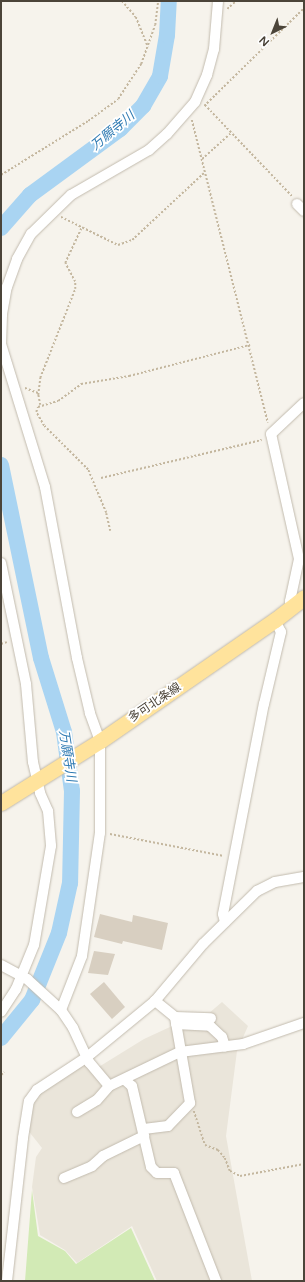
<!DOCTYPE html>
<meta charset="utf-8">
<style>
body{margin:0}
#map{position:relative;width:305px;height:1282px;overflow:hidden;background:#f6f3ec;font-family:"Varela Round","Noto Sans JP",sans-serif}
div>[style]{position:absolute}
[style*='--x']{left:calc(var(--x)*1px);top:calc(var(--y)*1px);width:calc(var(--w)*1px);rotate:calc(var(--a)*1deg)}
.residential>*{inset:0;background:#eae5da}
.green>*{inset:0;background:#d2eab5}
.river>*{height:16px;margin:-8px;padding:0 8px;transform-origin:8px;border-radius:8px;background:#a9d4f2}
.building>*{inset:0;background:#d8cfc1}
.path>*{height:1.5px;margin-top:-0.75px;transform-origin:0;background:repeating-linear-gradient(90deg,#c4b79f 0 2px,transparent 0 4px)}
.roads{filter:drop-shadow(0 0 1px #c2bbae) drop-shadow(0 0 1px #c2bbae)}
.minor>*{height:10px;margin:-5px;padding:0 5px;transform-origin:5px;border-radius:5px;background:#fff}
.primary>*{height:15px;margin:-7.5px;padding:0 7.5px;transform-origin:7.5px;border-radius:7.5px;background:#ffe39c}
span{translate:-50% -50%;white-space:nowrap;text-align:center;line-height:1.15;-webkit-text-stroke:3.5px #fff;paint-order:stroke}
.street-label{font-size:12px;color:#4b4439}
.water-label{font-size:13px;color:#2e7ab2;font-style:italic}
.frame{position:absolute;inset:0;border:2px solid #4b4439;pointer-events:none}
.north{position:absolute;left:253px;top:12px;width:40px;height:40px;-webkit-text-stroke:3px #fff;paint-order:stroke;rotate:223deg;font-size:11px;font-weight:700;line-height:16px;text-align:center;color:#4b4439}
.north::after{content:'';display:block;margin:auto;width:14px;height:18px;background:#4b4439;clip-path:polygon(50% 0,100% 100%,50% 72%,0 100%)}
</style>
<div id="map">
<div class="residential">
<div style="clip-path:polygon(222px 1002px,248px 1026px,237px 1051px,226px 1136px,252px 1281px,157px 1281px,132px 1226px,77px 1263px,65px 1250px,40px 1235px,32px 1187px,36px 1157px,42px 1148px,27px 1129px,31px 1106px,38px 1092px,83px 1064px,97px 1068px,144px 1039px,183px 1021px,201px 1020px)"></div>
</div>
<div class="green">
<div style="clip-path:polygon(32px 1190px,38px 1236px,65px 1251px,76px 1264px,131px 1228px,155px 1281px,25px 1281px)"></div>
</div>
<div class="river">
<div style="--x:1;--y:228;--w:44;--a:-48.7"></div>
<div style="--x:30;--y:195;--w:112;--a:-36.3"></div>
<div style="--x:120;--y:129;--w:33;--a:-45"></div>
<div style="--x:143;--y:106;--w:34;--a:-60"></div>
<div style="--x:160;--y:76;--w:42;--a:-80.3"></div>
<div style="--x:167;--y:35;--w:34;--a:-87"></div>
<div style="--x:1;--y:465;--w:197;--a:78.3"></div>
<div style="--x:41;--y:658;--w:77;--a:72.7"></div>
<div style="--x:64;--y:732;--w:60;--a:82.3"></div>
<div style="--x:72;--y:791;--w:92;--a:91.2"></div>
<div style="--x:70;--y:883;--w:51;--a:102.4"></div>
<div style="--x:59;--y:933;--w:72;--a:111.9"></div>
<div style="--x:32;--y:1000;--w:49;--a:129.2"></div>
</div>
<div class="building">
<div style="clip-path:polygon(100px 914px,132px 922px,133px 915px,168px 923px,162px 950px,123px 941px,122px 944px,94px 937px)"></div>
<div style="clip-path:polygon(94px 951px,115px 954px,108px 975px,88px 973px)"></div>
<div style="clip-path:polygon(104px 982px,125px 1007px,112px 1019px,90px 994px)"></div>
</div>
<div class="path">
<div style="--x:122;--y:1;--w:21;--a:49"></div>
<div style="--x:136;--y:17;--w:32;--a:68"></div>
<div style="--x:227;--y:9;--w:12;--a:-42"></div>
<div style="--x:205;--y:105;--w:126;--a:46.3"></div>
<div style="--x:204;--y:106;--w:140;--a:-44.4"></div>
<div style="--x:192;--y:120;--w:312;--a:75.9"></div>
<div style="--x:202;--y:159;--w:40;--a:-42"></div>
<div style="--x:1;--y:175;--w:102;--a:-31.8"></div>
<div style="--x:88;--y:121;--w:37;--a:-36"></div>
<div style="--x:118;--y:99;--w:42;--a:-56.7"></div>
<div style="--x:141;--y:64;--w:41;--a:-70.3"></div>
<div style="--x:155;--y:25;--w:24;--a:-83"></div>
<div style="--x:61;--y:217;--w:64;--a:26.2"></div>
<div style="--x:118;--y:245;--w:15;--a:-20"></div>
<div style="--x:132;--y:240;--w:100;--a:-43"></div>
<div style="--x:25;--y:388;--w:14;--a:21"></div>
<div style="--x:40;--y:405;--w:10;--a:-101"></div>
<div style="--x:38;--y:395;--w:17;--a:-83"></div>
<div style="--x:40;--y:378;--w:96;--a:-68.5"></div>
<div style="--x:75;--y:289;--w:7;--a:-90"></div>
<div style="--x:75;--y:282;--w:21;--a:-118"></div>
<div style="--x:65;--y:263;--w:40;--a:-65"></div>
<div style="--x:101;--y:478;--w:165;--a:-13.3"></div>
<div style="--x:110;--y:531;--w:18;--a:-103"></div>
<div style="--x:106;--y:513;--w:47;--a:-112.7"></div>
<div style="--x:88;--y:470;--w:62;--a:-135"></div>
<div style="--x:44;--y:426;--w:16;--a:-120"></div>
<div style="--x:36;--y:412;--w:5;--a:-68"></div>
<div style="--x:38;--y:407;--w:21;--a:-17"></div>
<div style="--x:58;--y:401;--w:29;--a:-36"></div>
<div style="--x:81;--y:384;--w:49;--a:-9.5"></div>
<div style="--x:129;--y:376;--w:125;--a:-14.4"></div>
<div style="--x:1;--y:644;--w:6;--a:-18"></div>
<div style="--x:110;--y:834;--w:116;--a:10.9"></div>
<div style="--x:1;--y:1075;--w:4;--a:-45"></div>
<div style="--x:194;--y:1111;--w:36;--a:72"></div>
<div style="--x:205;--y:1145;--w:14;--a:21"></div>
<div style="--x:218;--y:1150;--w:11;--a:49"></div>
<div style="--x:225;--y:1158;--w:14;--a:69"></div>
<div style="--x:230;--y:1171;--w:11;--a:27"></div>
<div style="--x:240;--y:1176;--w:65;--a:-10.6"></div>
</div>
<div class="roads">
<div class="minor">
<div style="--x:297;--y:204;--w:10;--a:45"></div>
<div style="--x:1;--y:563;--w:124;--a:78.3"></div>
<div style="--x:26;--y:684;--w:78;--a:84.9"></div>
<div style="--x:33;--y:762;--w:32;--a:77"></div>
<div style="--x:40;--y:793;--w:20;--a:66"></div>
<div style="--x:48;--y:811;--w:35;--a:85"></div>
<div style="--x:51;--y:846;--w:100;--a:99.7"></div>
<div style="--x:34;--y:945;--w:48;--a:112.2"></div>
<div style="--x:16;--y:989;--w:27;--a:123"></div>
<div style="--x:291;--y:607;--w:6;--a:-99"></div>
<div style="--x:290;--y:601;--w:43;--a:-77.9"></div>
<div style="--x:299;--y:559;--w:128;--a:-102.6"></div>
<div style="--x:271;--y:434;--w:45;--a:-43.2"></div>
<div style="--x:225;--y:922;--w:8;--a:-104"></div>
<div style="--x:223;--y:914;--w:214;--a:-79"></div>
<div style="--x:264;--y:704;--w:74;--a:-76.7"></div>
<div style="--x:281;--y:632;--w:13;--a:-117"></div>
<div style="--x:1;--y:965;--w:30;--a:28"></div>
<div style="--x:27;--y:979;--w:46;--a:42.4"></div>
<div style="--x:61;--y:1010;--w:22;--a:56"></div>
<div style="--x:73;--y:1028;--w:38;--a:65"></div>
<div style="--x:89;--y:1062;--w:31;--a:50"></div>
<div style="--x:109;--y:1086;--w:79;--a:-25.6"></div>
<div style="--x:180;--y:1052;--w:64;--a:-7.2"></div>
<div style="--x:243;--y:1044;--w:65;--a:-19"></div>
<div style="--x:61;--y:1010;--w:58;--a:-68.7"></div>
<div style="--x:82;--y:956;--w:124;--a:-81.7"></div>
<div style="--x:100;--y:833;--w:92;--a:-90"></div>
<div style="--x:100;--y:741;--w:30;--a:-110"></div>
<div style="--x:90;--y:713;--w:57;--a:-103.3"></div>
<div style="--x:77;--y:658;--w:174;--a:-100.6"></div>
<div style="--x:45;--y:487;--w:150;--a:-107.1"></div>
<div style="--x:1;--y:344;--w:30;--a:-88"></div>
<div style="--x:2;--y:314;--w:27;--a:-80"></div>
<div style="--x:7;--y:287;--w:30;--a:-70"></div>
<div style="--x:17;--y:259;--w:29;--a:-61"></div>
<div style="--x:31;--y:234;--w:56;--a:-44.3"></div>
<div style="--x:71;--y:195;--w:90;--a:-30"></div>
<div style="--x:149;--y:150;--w:24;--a:-42"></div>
<div style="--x:167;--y:134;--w:43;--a:-48.8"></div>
<div style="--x:195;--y:102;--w:30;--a:-66"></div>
<div style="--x:207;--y:75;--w:27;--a:-75"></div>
<div style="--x:214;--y:49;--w:48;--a:-85.2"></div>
<div style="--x:175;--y:1017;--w:36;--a:2"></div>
<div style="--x:176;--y:1024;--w:34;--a:3"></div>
<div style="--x:210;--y:1026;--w:16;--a:43"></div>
<div style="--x:222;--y:1037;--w:10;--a:73"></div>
<div style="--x:125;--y:1080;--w:9;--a:41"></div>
<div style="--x:132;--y:1086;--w:83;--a:76.8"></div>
<div style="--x:151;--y:1167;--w:8;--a:45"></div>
<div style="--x:157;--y:1173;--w:17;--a:0"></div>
<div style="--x:174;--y:1173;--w:116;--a:68.7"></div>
<div style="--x:77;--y:1112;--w:23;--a:-31"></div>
<div style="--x:97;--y:1100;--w:18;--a:-49"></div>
<div style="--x:144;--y:1129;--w:24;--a:-7"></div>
<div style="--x:168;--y:1126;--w:32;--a:-46"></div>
<div style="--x:190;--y:1103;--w:87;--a:-99.9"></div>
<div style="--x:175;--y:1017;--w:26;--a:-141"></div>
<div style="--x:64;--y:1178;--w:30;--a:-23"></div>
<div style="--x:92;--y:1166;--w:15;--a:-42"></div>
<div style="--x:103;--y:1156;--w:46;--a:-26"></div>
<div style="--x:7;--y:1281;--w:144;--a:-83.6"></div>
<div style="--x:23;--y:1138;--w:37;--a:-81"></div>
<div style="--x:29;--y:1101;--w:14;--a:-54"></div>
<div style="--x:37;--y:1090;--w:60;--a:-33.4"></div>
<div style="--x:87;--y:1057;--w:88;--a:-39.5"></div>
<div style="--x:155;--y:1001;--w:75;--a:-49.9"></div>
<div style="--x:203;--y:944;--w:76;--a:-44.5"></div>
<div style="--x:257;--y:891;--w:20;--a:-27"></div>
<div style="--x:275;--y:882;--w:29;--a:-10"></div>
</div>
<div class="primary">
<div style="--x:1;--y:803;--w:117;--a:-32.1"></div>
<div style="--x:100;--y:741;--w:213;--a:-34.7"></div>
<div style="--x:275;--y:620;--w:37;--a:-38"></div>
</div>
</div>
<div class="street-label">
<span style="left:155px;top:703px;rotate:-34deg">多可北条線</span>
</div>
<div class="water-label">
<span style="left:113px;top:131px;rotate:-40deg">万願寺川</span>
<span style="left:67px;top:756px;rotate:81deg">万願寺川</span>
</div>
<div class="frame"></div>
<div class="north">N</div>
</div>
